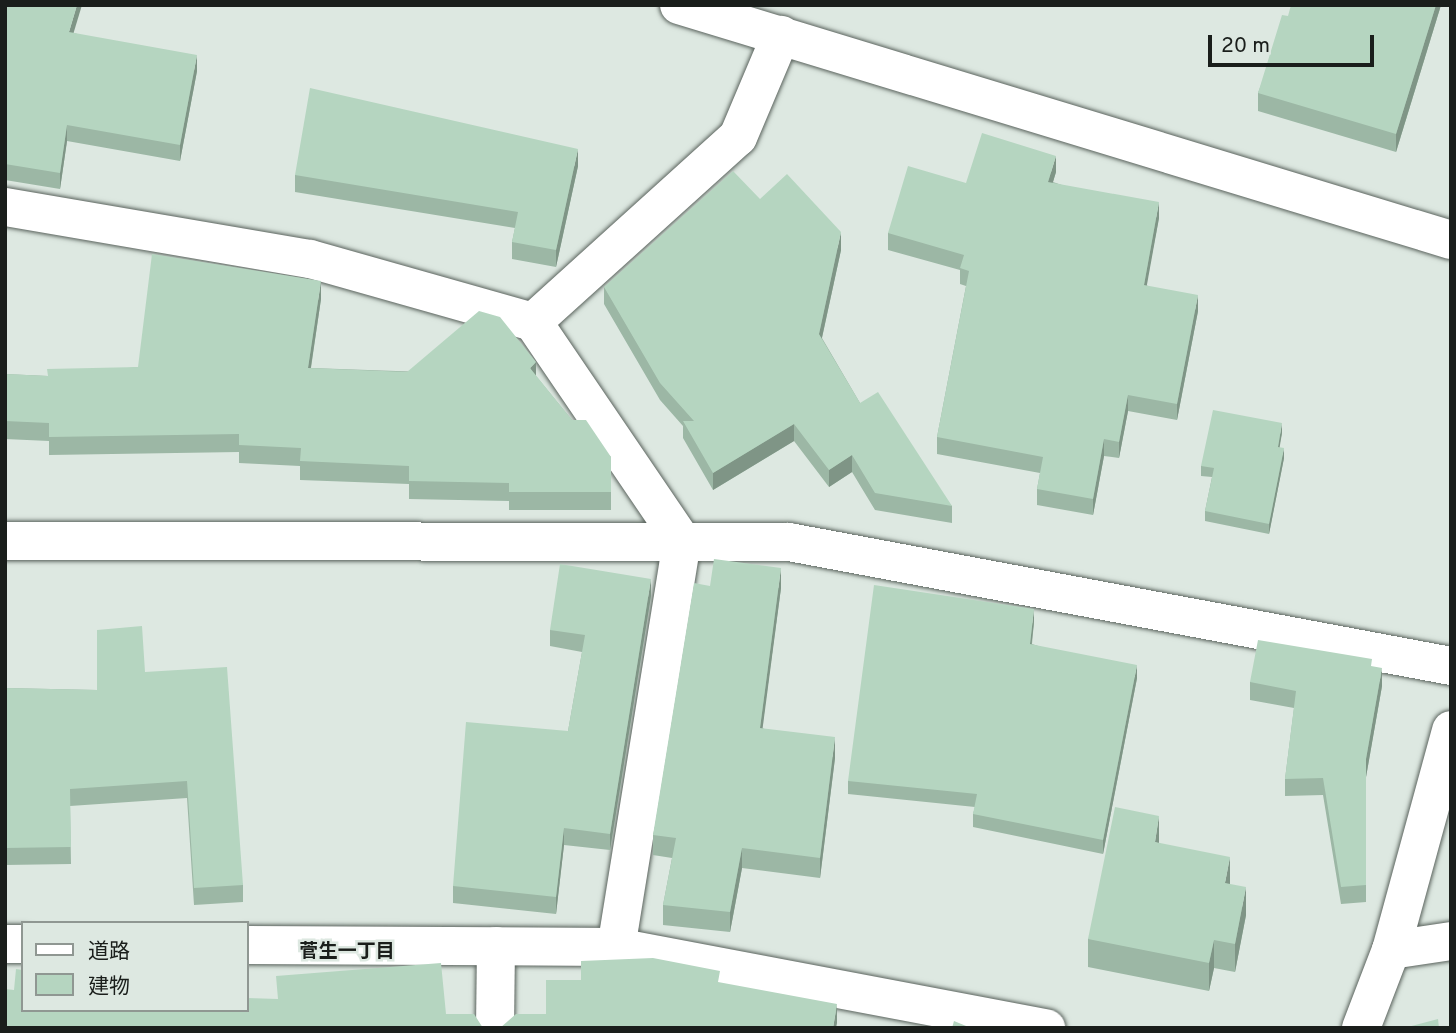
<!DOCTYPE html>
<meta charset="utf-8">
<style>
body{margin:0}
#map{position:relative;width:1456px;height:1033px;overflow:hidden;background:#dde8e1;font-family:Overpass,"Noto Sans JP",sans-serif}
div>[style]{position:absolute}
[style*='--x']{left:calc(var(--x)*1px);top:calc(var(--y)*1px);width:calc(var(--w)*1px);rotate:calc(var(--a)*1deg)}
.roads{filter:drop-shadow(0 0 2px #5a635d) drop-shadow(0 0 2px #5a635d)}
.street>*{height:38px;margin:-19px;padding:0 19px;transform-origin:19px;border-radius:19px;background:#fff}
.secondary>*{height:38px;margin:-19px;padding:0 19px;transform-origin:19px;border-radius:19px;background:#fff}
.wall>*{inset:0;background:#9cb7a5}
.shaded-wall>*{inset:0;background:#7f9586}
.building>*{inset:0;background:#b5d5c0}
span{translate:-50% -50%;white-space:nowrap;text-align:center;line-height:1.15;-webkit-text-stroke:5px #dde8e1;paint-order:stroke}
.neighbourhood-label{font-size:19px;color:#1a1e1b;font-weight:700}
.frame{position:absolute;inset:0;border:7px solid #1a1e1b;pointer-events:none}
.legend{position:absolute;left:21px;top:921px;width:228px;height:91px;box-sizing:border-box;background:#dde8e1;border:2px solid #8f9792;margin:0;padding:9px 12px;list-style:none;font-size:21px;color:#1a1e1b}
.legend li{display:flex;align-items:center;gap:14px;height:35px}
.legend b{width:35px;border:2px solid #8f9792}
.scale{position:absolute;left:1208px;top:35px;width:166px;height:32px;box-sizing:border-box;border:4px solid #1a1e1b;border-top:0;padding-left:9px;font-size:21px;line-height:24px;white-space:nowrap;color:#1a1e1b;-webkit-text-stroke:5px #dde8e1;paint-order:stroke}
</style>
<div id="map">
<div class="roads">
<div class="street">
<div style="--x:5;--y:207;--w:309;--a:9.7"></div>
<div style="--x:310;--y:259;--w:232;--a:15.8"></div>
<div style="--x:533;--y:322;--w:265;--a:55.8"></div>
<div style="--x:682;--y:541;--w:411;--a:99.2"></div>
<div style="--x:533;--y:322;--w:276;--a:-42.1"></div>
<div style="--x:738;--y:137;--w:111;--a:-67.1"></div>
<div style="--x:5;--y:541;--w:784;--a:0.07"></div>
<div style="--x:789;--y:542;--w:674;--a:10.61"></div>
<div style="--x:5;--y:944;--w:18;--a:0"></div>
<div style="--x:247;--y:945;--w:369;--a:0.3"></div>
<div style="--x:616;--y:947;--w:438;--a:10.7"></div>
<div style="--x:1391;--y:950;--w:61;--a:-8.5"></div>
<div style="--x:495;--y:1028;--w:82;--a:-89.3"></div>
<div style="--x:1361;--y:1028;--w:84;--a:-69"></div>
<div style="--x:1391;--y:950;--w:228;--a:-74.7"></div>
</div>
<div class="secondary">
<div style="--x:679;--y:5;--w:807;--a:16.93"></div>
</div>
</div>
<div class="wall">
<div style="clip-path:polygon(5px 5px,74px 33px,197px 71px,180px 161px,67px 141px,60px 189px,5px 180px)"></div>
<div style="clip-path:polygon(1441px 5px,1396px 152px,1258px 111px,1258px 93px,1288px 16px)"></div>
<div style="clip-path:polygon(578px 166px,556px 267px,512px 259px,512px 242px,515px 228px,295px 192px,295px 175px)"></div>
<div style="clip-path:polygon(1056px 172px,1053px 182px,1159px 218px,1146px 285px,1198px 311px,1177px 420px,1128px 411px,1119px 458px,1104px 456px,1093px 515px,1037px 505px,1037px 489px,1040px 473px,937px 454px,937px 437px,966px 286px,960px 284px,960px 270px,888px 250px,888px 233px,966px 183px)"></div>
<div style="clip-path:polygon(760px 199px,841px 250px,822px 338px,860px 403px,952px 506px,952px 523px,875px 510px,852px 472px,829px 487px,794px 441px,713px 490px,683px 438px,683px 426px,660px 400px,604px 304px,604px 287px)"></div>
<div style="clip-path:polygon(321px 299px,311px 368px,536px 376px,572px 420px,611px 457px,611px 510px,509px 510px,509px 501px,409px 499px,409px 484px,300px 480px,300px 466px,239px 463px,239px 452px,49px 455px,49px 441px,5px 439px,5px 374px,48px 376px,138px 367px)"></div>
<div style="clip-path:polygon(1282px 433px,1279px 447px,1284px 458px,1269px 534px,1205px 521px,1205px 511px,1212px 477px,1201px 476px,1201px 466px)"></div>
<div style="clip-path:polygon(710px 586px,781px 588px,762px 728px,835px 758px,820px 878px,742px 868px,730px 932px,663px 925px,663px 905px,672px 858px,653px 855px,653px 835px)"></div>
<div style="clip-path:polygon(651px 596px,610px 850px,564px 845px,556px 914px,453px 903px,453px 886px,568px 731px,582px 652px,550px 646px,550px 630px)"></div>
<div style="clip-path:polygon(1034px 622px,1032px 644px,1137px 678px,1103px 854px,973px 827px,973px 814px,975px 807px,848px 794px,848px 781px)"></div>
<div style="clip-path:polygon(1372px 667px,1382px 686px,1366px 777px,1366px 902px,1341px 904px,1323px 795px,1285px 796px,1285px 779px,1294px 708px,1250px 700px,1250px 682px)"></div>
<div style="clip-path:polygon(145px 672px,243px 885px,243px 902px,194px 905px,187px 798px,70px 806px,71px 864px,5px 865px,5px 688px,97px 690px)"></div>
<div style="clip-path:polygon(1159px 843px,1230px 884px,1246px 915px,1235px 972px,1214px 968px,1209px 991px,1088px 967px,1088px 939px)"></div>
</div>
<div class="shaded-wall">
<div style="clip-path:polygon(77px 5px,82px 5px,69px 48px,69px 32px)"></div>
<div style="clip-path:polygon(1436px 5px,1441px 5px,1396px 152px,1396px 134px)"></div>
<div style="clip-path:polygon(197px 55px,197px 71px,180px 161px,180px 145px)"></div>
<div style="clip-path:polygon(67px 125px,67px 141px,60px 189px,60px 173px)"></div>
<div style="clip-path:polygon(578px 149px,578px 166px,556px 267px,556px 250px)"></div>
<div style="clip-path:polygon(1056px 156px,1056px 172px,1048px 198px,1048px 182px)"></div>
<div style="clip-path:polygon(1159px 202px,1159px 218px,1144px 301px,1144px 285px)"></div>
<div style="clip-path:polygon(841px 232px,841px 250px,819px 351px,819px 334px)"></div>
<div style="clip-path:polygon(321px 281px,321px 299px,308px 386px,308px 368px)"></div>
<div style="clip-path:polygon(1198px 295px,1198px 311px,1177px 420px,1177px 404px)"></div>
<div style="clip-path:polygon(536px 362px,536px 380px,530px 368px)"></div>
<div style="clip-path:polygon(1128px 395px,1128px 411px,1119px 458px,1119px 442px)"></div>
<div style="clip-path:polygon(1282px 423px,1282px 433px,1278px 457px,1278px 447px)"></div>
<div style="clip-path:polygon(794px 424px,794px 441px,713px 490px,713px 473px)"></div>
<div style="clip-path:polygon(1104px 439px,1104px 456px,1093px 515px,1093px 499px)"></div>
<div style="clip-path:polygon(1284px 448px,1284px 458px,1269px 534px,1269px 524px)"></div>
<div style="clip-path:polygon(852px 455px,852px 472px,829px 487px,829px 470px)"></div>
<div style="clip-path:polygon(781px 568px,781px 588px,760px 748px,760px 728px)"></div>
<div style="clip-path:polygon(651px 579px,651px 596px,610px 850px,610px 834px)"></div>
<div style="clip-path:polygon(1034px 609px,1034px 622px,1030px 657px,1030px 644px)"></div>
<div style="clip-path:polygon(1137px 665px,1137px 678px,1103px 854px,1103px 840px)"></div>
<div style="clip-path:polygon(1382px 668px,1382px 686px,1366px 777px,1366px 759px)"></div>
<div style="clip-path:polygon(835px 737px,835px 758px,820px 878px,820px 858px)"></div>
<div style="clip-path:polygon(1159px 816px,1159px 844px,1155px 842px)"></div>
<div style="clip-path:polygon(564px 828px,564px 845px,556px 914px,556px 897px)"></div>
<div style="clip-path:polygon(742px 848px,742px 868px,730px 932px,730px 912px)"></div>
<div style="clip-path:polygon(1230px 857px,1230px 885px,1225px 883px)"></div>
<div style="clip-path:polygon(1246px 887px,1246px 915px,1235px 972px,1235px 944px)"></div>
<div style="clip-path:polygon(1214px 940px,1214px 968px,1209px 991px,1209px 963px)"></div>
<div style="clip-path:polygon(837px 1004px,837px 1023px,836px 1028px,833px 1028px)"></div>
</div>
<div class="building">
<div style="clip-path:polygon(5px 5px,77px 5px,69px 32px,197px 55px,180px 145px,67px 125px,60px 173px,5px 164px)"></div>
<div style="clip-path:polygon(1291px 5px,1436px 5px,1396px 134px,1258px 93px,1282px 15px,1288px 16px)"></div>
<div style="clip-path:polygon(310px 88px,578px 149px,556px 250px,512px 242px,518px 212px,295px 175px)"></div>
<div style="clip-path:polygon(982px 133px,1056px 156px,1048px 182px,1159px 202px,1144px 285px,1198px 295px,1177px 404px,1128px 395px,1119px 442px,1104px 439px,1093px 499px,1037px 489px,1043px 457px,937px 437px,969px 271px,960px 268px,964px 255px,888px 233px,908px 166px,966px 183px)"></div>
<div style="clip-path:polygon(733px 171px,760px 199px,787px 174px,841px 232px,819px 334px,860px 403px,878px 392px,952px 506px,875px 493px,852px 455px,829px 470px,794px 424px,713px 473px,683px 421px,694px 421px,660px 383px,604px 287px)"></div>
<div style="clip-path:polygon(152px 254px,321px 281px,308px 368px,407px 372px,479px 311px,500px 317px,536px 362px,530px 368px,572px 420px,586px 420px,611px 457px,611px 492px,509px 492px,509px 483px,409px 481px,409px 466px,300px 461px,301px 448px,239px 445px,239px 434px,49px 437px,49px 423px,5px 421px,5px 374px,48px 376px,47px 369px,138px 367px)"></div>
<div style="clip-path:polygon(1213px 410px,1282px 423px,1278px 447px,1284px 448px,1269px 524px,1205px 511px,1214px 468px,1201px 466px)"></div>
<div style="clip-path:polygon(714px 559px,781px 568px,760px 728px,835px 737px,820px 858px,742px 848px,730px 912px,663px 905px,676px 838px,653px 835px,694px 583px,710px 586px)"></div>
<div style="clip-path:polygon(560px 564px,651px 579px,610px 834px,564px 828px,556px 897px,453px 886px,466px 722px,568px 731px,585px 635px,550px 630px)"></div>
<div style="clip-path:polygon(874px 585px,1034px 609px,1030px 644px,1137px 665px,1103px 840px,973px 814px,977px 794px,848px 781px)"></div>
<div style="clip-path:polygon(142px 626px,145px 672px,227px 667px,243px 885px,194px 888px,187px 781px,70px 789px,71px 847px,5px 848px,5px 688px,97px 690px,97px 630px)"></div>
<div style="clip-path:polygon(1258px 640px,1372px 659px,1371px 666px,1382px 668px,1366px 759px,1366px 885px,1341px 887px,1323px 778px,1285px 779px,1296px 691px,1250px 682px)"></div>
<div style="clip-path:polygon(1115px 807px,1159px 816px,1155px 842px,1230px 857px,1225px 883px,1246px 887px,1235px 944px,1214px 940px,1209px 963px,1088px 939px)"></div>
<div style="clip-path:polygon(653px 958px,720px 971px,718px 982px,837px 1004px,833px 1028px,500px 1028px,516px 1014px,546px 1014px,546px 980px,581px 980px,581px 961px)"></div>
<div style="clip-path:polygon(441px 963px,446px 1014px,474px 1014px,483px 1028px,5px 1028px,5px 989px,14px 990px,16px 969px,23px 970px,23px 1010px,247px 1010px,247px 998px,278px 999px,276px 976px)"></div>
<div style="clip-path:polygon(1438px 1019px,1439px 1028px,1404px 1028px)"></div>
<div style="clip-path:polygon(954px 1021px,971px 1028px,952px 1028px)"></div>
</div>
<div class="neighbourhood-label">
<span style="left:347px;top:953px">菅生一丁目</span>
</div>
<div class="frame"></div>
<ul class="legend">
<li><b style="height:9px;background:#fff"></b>道路</li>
<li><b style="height:19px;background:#b5d5c0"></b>建物</li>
</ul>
<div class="scale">20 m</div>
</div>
